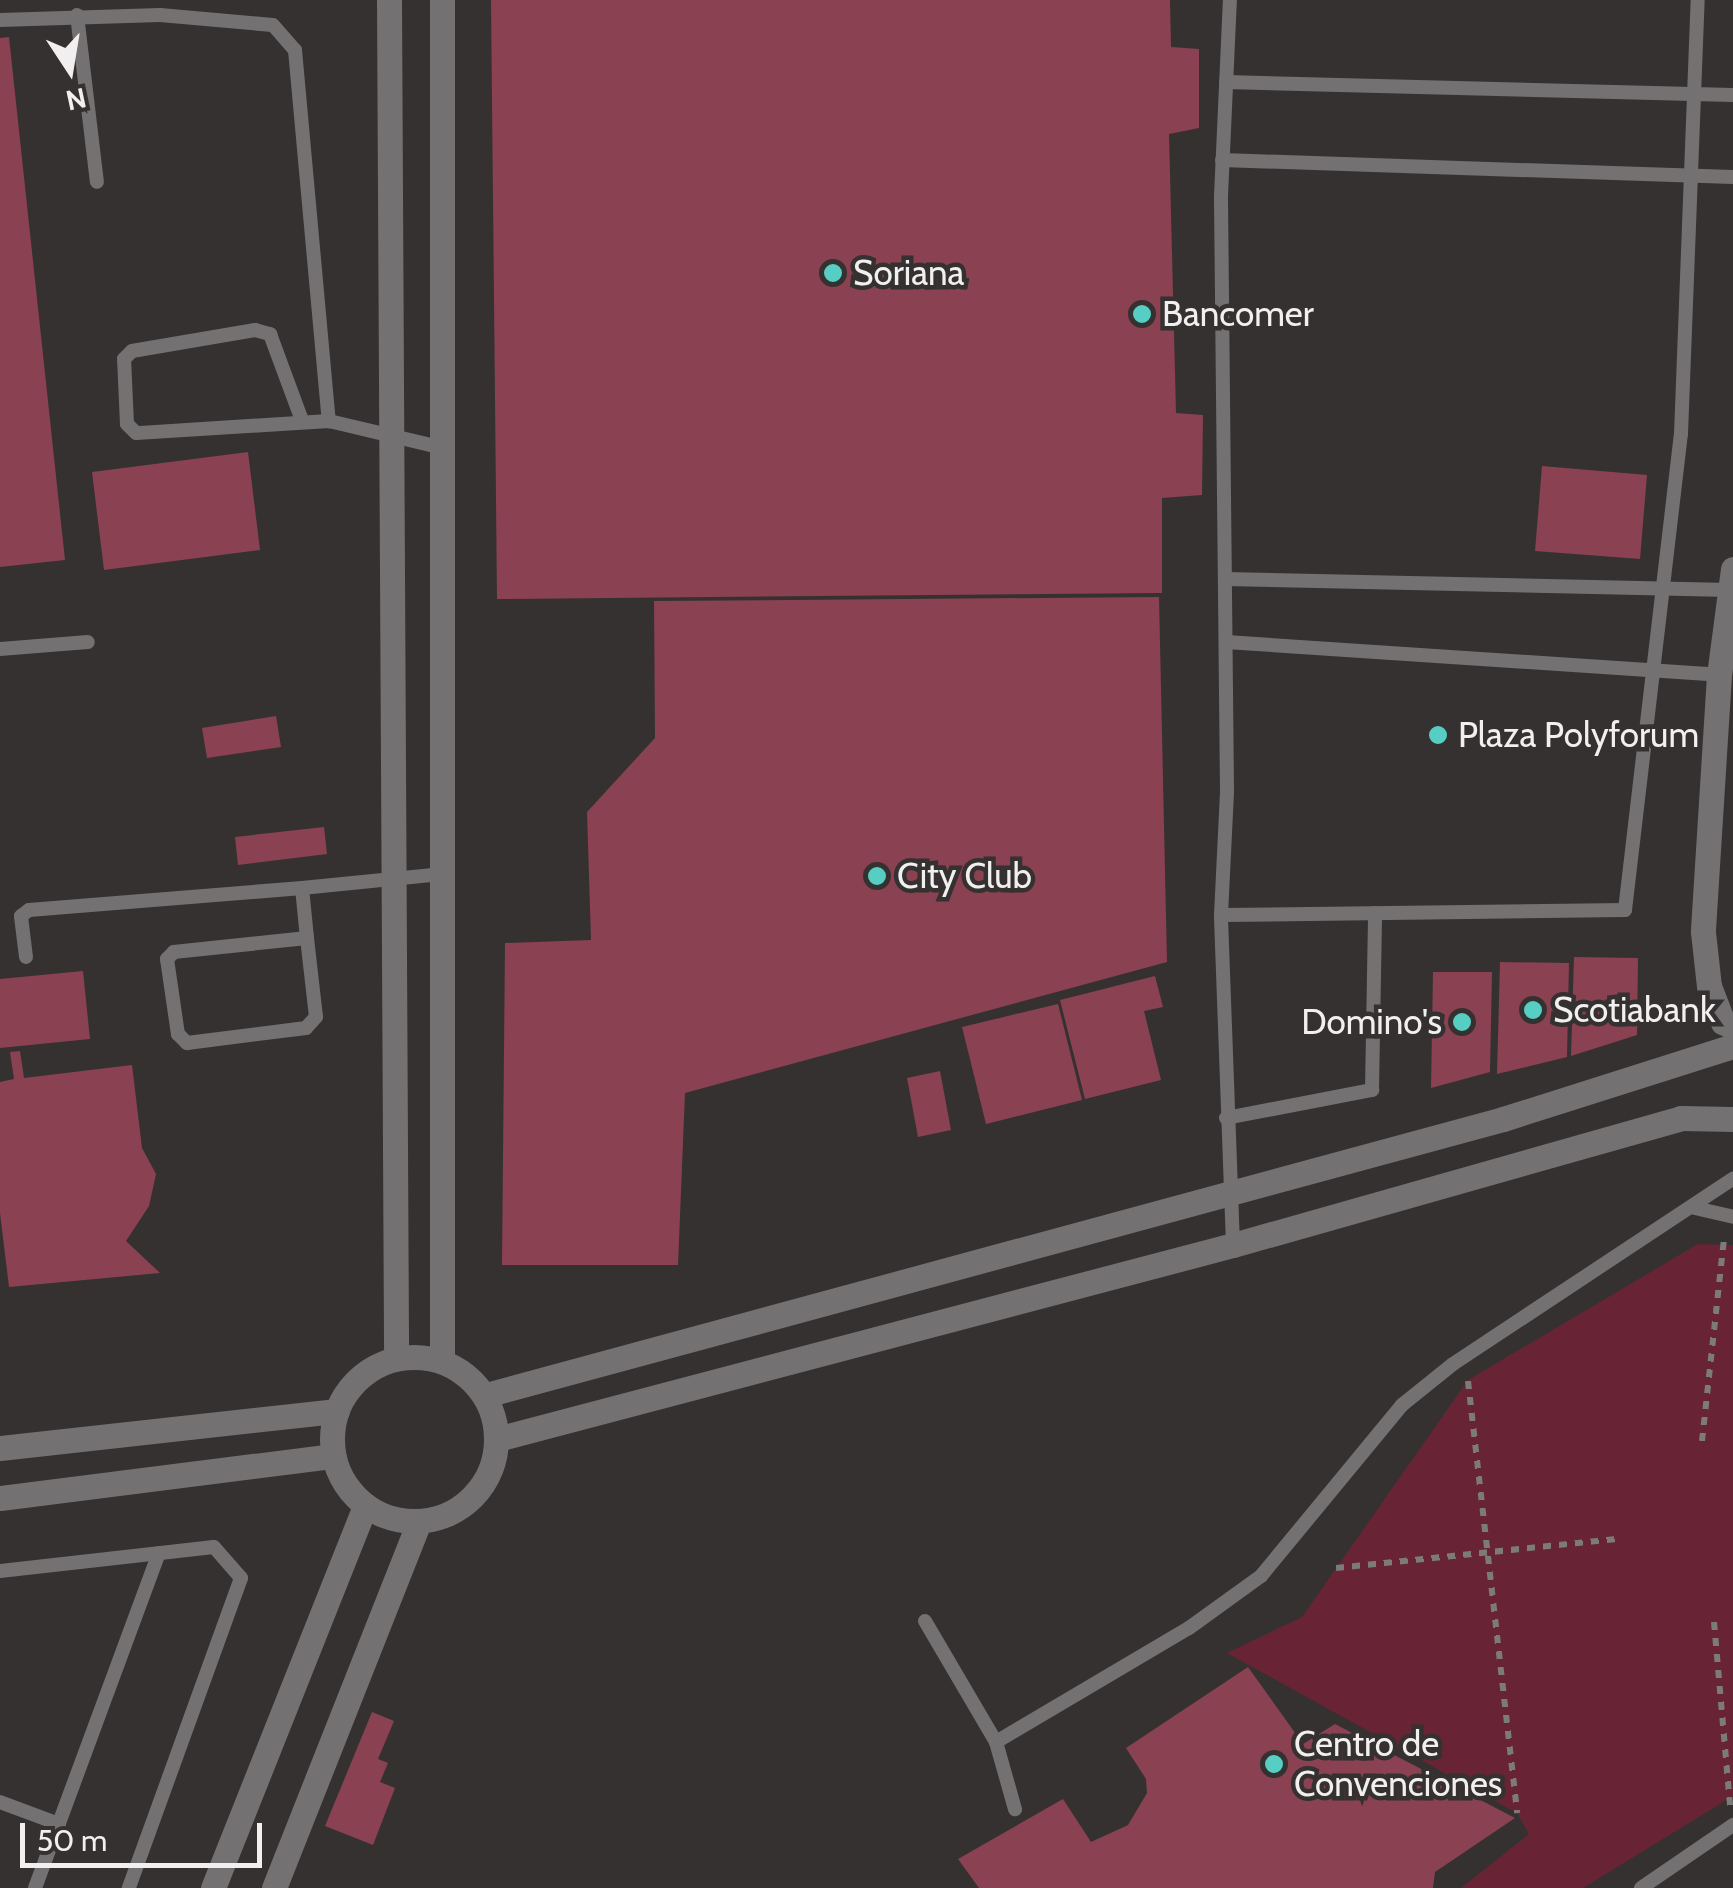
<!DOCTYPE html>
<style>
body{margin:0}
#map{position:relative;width:1733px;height:1888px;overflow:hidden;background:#353131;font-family:Cabin,sans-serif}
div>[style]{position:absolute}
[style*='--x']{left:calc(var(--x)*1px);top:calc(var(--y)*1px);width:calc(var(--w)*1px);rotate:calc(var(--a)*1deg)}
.green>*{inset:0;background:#682435}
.building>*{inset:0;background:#8a4152}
.path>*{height:6px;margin-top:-3px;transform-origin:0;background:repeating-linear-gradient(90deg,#7d7a7a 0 8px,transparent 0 16px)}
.lane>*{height:14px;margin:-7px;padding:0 7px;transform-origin:7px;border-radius:7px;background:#737171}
.street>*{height:25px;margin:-12.5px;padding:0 12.5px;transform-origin:12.5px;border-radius:12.5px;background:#737171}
.street>.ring{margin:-12.5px;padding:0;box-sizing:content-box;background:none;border:25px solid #737171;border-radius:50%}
.dots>*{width:28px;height:28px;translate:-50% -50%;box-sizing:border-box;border:5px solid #353131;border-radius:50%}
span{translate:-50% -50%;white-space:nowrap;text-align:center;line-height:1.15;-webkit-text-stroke:9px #353131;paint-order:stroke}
.poi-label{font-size:35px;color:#f1efef}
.left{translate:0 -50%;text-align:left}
.right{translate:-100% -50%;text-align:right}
.north{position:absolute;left:20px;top:20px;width:100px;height:100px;-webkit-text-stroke:8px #353131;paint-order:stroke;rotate:168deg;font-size:28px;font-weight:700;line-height:40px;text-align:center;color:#f1efef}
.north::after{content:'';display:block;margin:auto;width:35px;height:45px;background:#f1efef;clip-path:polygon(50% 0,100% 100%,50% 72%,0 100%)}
.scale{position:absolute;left:20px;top:1823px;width:242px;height:45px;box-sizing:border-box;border:5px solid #f1efef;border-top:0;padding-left:12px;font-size:30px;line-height:35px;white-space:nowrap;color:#f1efef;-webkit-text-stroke:8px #353131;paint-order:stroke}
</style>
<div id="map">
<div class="green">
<div style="clip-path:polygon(1698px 1244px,1733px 1245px,1733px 1796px,1583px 1888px,1461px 1888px,1529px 1834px,1517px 1813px,1227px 1653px,1302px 1617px,1468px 1380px)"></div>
</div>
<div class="building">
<div style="clip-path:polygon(491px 0,1170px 0,1171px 47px,1199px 49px,1199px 128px,1169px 134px,1176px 413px,1203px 415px,1202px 495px,1162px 498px,1162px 593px,497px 599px)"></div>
<div style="clip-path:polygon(9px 37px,65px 560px,0 567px,0 38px)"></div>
<div style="clip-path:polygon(248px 452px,260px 550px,104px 570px,92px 472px)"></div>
<div style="clip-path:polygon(1542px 466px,1647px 475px,1640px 559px,1535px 551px)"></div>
<div style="clip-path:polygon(1159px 597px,1167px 962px,685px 1093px,678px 1265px,502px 1265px,505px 943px,591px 940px,587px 812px,655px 738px,654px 601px)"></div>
<div style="clip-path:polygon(276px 716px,281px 747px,207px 758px,202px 728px)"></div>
<div style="clip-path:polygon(324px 827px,327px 854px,238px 865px,235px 837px)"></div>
<div style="clip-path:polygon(1574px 957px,1638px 958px,1637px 1035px,1571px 1056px)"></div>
<div style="clip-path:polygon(1500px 962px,1569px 963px,1567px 1057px,1497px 1074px)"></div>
<div style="clip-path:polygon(83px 971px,90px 1039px,0 1048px,0 979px)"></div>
<div style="clip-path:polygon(1433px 972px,1492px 972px,1490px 1072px,1431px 1088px)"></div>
<div style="clip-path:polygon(1155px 976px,1163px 1007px,1144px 1011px,1161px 1080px,1085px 1099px,1060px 1000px)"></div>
<div style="clip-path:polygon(1058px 1004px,1082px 1100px,986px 1124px,962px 1027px)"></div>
<div style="clip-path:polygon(20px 1051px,24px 1078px,132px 1065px,142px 1148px,156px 1174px,149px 1206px,126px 1241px,160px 1273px,9px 1287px,0 1213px,0 1082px,14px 1079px,10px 1052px)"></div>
<div style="clip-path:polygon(940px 1071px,951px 1130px,918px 1137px,907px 1078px)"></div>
<div style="clip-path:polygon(1248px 1667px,1303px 1744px,1335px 1724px,1515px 1818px,1435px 1872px,1433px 1888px,979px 1888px,958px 1859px,1063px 1799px,1091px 1842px,1128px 1825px,1147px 1793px,1146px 1779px,1126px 1748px)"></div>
<div style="clip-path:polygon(372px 1712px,394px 1721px,378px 1759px,388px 1763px,380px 1782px,395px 1788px,373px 1845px,325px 1826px)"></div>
</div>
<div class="path">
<div style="--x:1468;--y:1381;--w:435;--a:83.5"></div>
<div style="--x:1702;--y:1441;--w:205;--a:-83.8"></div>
<div style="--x:1336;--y:1568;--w:282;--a:-5.9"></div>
<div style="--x:1714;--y:1622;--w:184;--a:85"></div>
</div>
<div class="lane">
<div style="--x:77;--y:15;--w:168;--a:83.2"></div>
<div style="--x:0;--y:20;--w:160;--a:-1.8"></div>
<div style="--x:160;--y:15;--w:113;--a:5.1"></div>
<div style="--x:273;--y:25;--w:33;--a:49"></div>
<div style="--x:295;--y:50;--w:373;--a:84.8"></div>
<div style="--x:329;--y:421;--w:193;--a:176.4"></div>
<div style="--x:136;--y:433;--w:13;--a:-135"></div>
<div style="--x:127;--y:424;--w:65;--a:-92.6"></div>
<div style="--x:124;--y:359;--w:11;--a:-45"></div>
<div style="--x:132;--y:351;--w:125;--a:-9.7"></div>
<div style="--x:255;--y:330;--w:16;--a:15"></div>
<div style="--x:270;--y:334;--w:90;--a:69.7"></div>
<div style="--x:1226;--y:82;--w:507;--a:1.47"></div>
<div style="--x:1222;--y:160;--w:511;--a:1.91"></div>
<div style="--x:329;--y:421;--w:117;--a:13.3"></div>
<div style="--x:1225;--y:579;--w:505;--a:1.25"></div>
<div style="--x:1226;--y:642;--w:494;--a:3.8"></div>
<div style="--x:0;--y:649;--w:88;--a:-4.5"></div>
<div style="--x:1221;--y:915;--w:124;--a:-87.2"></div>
<div style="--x:1227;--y:791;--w:595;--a:-90.58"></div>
<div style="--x:1221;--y:196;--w:196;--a:-87.4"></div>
<div style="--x:307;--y:938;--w:134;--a:174"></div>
<div style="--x:174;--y:952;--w:10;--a:135"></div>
<div style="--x:167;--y:959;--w:76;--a:81.7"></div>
<div style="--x:178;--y:1034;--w:13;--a:45"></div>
<div style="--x:187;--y:1043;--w:120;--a:-7.2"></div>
<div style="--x:306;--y:1028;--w:15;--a:-48"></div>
<div style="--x:316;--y:1017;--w:80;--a:-96.5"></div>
<div style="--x:307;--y:938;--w:50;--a:-95.7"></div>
<div style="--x:302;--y:888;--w:142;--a:-5.7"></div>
<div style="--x:26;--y:957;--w:41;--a:-97"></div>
<div style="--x:21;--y:916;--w:10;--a:-37"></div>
<div style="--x:29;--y:910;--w:274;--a:-4.6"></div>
<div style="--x:1226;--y:1118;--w:149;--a:-10.9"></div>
<div style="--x:1372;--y:1090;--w:177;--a:-89"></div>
<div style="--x:1695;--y:1208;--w:39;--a:13"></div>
<div style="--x:1233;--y:1245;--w:330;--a:-92.1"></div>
<div style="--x:1221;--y:915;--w:404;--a:-0.7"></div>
<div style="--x:1625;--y:910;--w:479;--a:-83.3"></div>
<div style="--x:1681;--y:434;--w:434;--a:-87.8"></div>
<div style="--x:0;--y:1571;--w:215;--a:-6.4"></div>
<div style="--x:214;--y:1547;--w:41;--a:48.9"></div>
<div style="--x:241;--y:1578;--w:330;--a:109.9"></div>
<div style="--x:925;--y:1621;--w:140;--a:59.6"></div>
<div style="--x:996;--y:1742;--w:70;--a:74.2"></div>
<div style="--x:996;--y:1742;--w:224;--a:-30.6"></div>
<div style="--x:1189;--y:1628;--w:89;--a:-35.8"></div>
<div style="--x:1261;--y:1576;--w:222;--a:-50.5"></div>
<div style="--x:1402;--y:1405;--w:65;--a:-38.8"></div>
<div style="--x:1453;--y:1364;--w:336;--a:-33.5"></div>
<div style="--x:0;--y:1802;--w:63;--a:20.4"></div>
<div style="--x:35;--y:1888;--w:357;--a:-69.7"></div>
<div style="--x:1641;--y:1888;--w:112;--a:-34.4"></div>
</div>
<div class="street">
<div style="--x:389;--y:0;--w:1358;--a:89.7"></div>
<div style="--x:1733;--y:569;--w:107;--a:97.5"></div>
<div style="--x:1719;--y:675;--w:257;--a:93.6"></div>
<div style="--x:1703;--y:932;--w:54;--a:83.7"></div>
<div style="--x:1709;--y:986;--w:39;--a:69"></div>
<div style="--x:1723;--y:1022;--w:11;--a:27"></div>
<div class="ring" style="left:332px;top:1357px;width:139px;height:139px"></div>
<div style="--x:442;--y:1360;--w:1360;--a:-90"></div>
<div style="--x:486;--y:1395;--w:1054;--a:-15.18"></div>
<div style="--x:1503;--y:1119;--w:241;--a:-17.6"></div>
<div style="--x:497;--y:1439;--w:761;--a:-14.77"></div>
<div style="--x:1233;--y:1245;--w:466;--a:-15.8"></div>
<div style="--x:1681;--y:1118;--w:52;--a:1.1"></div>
<div style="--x:0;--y:1448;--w:339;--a:-6.3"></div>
<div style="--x:0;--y:1498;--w:336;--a:-7.2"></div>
<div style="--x:213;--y:1888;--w:410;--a:-68.3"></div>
<div style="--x:274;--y:1888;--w:394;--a:-68.4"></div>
</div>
<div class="dots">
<div style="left:833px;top:273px;background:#56cec3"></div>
<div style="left:1142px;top:314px;background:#56cec3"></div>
<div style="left:1438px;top:735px;background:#56cec3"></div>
<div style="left:877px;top:876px;background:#56cec3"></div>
<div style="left:1533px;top:1010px;background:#56cec3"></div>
<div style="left:1462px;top:1022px;background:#56cec3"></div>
<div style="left:1274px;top:1764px;background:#56cec3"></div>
</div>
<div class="poi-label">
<span class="left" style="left:853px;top:273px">Soriana</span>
<span class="left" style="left:1162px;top:314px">Bancomer</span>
<span class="left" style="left:1458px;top:735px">Plaza Polyforum</span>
<span class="left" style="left:897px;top:876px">City Club</span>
<span class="left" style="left:1553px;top:1010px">Scotiabank</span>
<span class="right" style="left:1442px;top:1022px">Domino's</span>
<span class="left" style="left:1294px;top:1764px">Centro de<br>Convenciones</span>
</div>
<div class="north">N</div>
<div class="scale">50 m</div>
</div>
